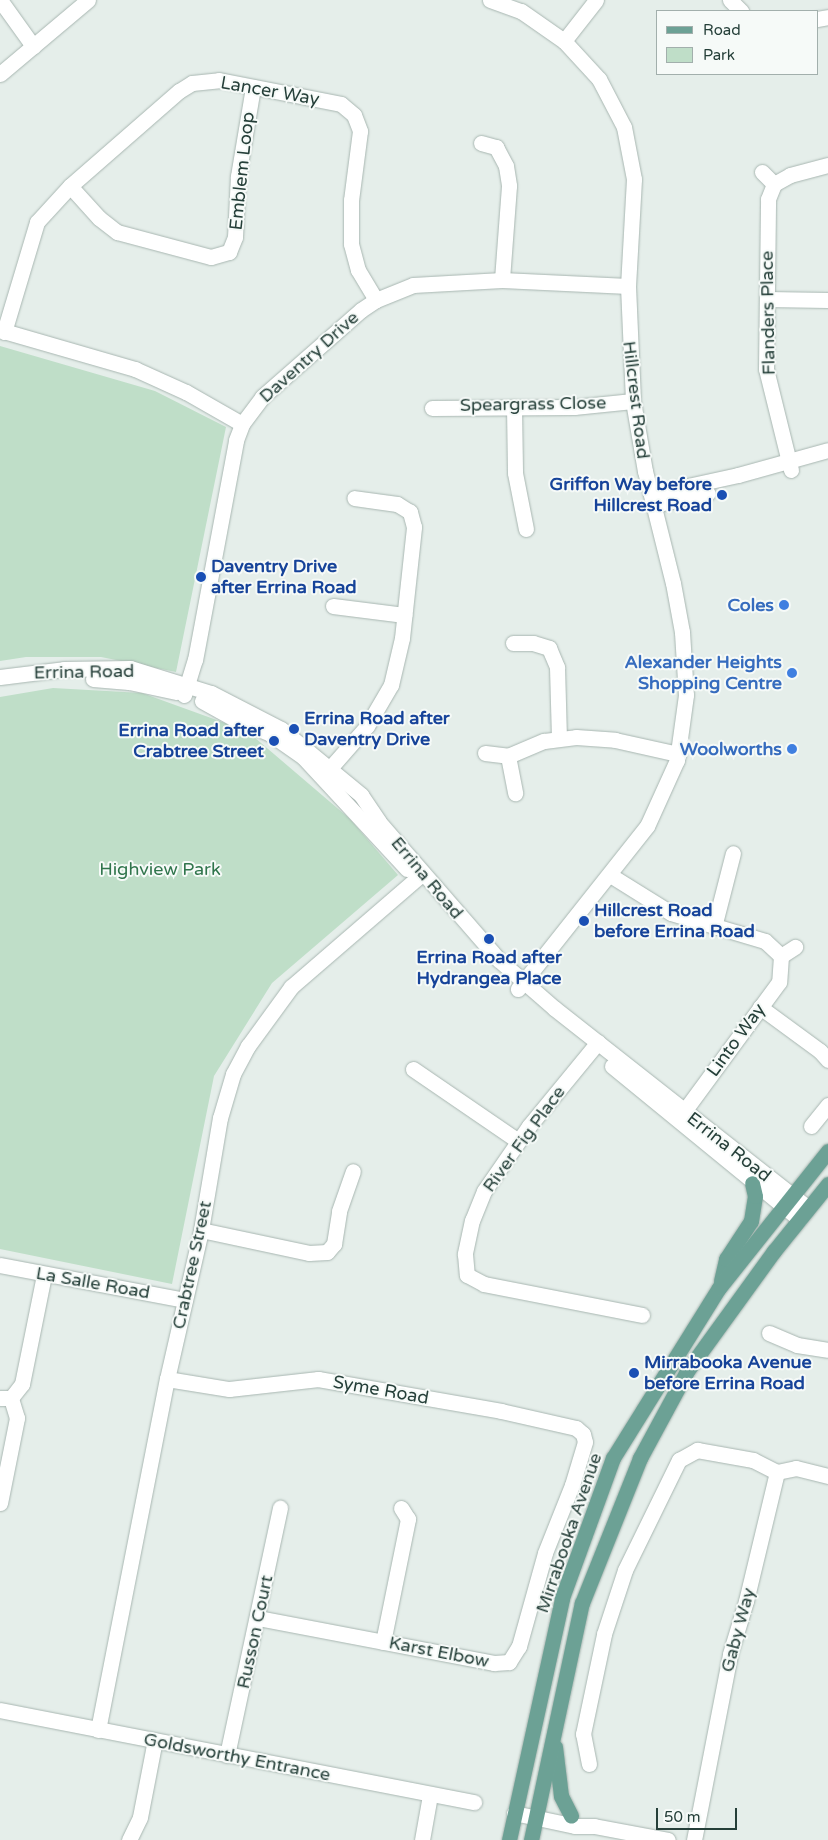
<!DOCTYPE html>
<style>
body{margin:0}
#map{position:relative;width:828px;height:1840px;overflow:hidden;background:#e5eeea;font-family:"Varela Round",sans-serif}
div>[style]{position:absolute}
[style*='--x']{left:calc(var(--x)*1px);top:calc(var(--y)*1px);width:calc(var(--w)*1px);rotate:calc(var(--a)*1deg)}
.green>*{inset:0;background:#bfdec8}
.roads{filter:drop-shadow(0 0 1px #a8b6b1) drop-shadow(0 0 1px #a8b6b1)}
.minor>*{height:15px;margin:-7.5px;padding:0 7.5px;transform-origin:7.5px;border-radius:7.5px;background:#fff}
.major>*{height:15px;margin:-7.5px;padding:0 7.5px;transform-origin:7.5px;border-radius:7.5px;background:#6ca195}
.dots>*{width:14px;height:14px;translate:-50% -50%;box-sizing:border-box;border:2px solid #f6faf8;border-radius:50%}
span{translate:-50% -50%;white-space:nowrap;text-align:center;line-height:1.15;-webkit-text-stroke:4px #f6faf8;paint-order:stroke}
.street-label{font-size:18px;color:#253f39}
.transit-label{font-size:18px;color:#164399;font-weight:700}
.right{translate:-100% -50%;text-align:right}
.left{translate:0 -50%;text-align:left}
.shop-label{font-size:18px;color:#366cbe;font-weight:700}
.park-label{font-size:18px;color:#30754c}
.legend{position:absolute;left:656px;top:10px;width:162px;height:65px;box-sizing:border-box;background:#f6faf8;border:1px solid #a2afac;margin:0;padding:6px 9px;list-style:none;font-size:15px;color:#253f39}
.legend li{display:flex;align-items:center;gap:10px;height:25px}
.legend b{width:25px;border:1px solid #a2afac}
.scale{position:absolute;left:656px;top:1808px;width:81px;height:22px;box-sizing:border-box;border:2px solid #253f39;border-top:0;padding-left:6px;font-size:15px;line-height:18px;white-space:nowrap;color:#253f39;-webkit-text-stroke:4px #f6faf8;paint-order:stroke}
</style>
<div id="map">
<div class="green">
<div style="clip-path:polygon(0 346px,155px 391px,226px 427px,176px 672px,101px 657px,26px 657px,0 661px)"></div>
<div style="clip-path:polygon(53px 688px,142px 693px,247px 731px,350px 819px,398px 875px,272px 983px,214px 1076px,172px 1284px,0 1249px,0 697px)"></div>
</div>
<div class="roads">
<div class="minor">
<div style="--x:0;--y:0;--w:57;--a:54.3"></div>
<div style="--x:490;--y:0;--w:33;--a:20"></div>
<div style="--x:521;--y:11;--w:52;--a:34.9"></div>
<div style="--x:564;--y:41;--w:52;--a:47.4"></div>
<div style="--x:599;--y:79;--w:54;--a:62.5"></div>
<div style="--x:624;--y:127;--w:53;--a:79.1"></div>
<div style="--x:634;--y:179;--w:107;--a:93.2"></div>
<div style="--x:628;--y:286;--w:115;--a:87.5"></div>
<div style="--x:633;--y:401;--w:71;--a:80.3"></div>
<div style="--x:645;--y:471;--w:115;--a:76"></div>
<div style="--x:673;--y:583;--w:50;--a:79.6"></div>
<div style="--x:682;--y:632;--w:63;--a:86.4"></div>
<div style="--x:686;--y:695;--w:66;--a:97.9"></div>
<div style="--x:677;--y:760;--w:72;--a:114.4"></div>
<div style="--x:647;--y:826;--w:208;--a:128.4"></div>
<div style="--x:730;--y:0;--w:16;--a:45"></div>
<div style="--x:817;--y:19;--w:11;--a:-10"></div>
<div style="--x:564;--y:41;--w:52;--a:-52"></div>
<div style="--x:0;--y:74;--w:115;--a:-40.1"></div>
<div style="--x:481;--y:143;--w:16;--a:15"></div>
<div style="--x:496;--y:147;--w:21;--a:62"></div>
<div style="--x:506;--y:166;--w:20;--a:81"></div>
<div style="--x:509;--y:186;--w:94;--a:94.3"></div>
<div style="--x:762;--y:172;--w:17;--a:45"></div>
<div style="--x:70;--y:186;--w:43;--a:47.8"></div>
<div style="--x:99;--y:218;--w:23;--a:38"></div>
<div style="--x:117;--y:232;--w:97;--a:14.9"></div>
<div style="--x:211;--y:257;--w:19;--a:-16"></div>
<div style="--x:229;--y:252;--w:16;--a:-68"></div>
<div style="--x:235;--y:237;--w:61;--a:-87.2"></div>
<div style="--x:238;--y:176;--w:90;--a:-80.4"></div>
<div style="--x:767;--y:299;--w:61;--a:0.9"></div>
<div style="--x:0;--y:330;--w:141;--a:16.1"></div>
<div style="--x:135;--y:369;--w:56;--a:24.3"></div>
<div style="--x:186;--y:392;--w:64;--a:29.7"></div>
<div style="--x:4;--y:332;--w:115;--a:-73.3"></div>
<div style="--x:37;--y:222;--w:49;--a:-47.5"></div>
<div style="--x:70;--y:186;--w:145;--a:-41.1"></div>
<div style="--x:179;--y:91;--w:15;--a:-32"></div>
<div style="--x:192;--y:83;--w:27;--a:-6"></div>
<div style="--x:219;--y:80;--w:124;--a:11.1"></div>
<div style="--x:341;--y:104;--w:17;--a:40"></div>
<div style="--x:354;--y:115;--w:17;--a:69"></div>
<div style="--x:360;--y:131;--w:70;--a:97.4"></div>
<div style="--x:351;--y:200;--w:44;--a:90"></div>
<div style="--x:351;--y:244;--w:27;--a:75"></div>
<div style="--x:358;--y:270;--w:35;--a:59"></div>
<div style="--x:514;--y:407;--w:66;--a:89.1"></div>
<div style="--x:515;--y:473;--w:57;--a:78.9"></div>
<div style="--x:432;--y:408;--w:142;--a:-0.4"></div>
<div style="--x:574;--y:407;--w:59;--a:-5.8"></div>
<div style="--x:791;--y:470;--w:104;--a:-103.9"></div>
<div style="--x:766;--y:369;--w:170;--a:-89.3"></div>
<div style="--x:768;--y:199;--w:16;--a:-68"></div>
<div style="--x:774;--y:184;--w:18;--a:-29"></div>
<div style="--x:790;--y:175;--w:39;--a:-15"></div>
<div style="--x:651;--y:494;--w:89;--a:-12.3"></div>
<div style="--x:738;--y:475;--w:93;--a:-15.5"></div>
<div style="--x:654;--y:505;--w:55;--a:-12.5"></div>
<div style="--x:333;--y:606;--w:72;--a:7.2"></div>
<div style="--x:513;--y:643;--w:20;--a:0"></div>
<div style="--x:533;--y:643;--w:17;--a:17"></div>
<div style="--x:549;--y:648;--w:21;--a:67"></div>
<div style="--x:557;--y:667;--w:71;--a:88.4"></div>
<div style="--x:0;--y:677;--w:64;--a:-7.1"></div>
<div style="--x:64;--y:669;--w:66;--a:-0.9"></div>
<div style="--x:130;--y:668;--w:85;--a:17.2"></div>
<div style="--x:211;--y:693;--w:79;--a:27.2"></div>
<div style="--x:281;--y:729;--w:104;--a:39.5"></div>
<div style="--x:361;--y:795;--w:32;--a:56"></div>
<div style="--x:379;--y:822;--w:183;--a:49"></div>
<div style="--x:499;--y:960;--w:73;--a:41.1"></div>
<div style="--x:554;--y:1008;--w:323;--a:38.2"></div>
<div style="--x:93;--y:679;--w:36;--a:5"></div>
<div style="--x:129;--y:682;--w:48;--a:12"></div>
<div style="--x:184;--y:695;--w:37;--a:-73"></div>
<div style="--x:195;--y:660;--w:224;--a:-79.4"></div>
<div style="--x:236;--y:440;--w:17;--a:-69"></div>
<div style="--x:242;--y:424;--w:34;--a:-53"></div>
<div style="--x:262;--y:397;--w:132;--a:-41.3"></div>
<div style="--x:361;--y:310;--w:18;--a:-34"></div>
<div style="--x:376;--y:300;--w:40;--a:-22"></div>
<div style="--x:413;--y:285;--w:89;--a:-3.2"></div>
<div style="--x:502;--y:280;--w:126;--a:2.7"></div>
<div style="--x:202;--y:701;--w:37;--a:29"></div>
<div style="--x:234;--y:719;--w:38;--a:22"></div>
<div style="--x:269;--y:733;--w:42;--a:35.2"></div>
<div style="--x:303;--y:757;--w:153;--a:47.1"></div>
<div style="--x:485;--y:753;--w:23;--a:7"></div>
<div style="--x:508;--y:756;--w:39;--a:-23"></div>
<div style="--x:544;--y:741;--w:32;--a:-7"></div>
<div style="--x:576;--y:737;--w:39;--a:4"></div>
<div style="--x:615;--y:740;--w:65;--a:12.5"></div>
<div style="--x:508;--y:756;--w:38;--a:79"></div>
<div style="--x:324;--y:775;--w:65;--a:-48.7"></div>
<div style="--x:367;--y:726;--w:48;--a:-59.7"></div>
<div style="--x:391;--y:685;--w:48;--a:-76.8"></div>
<div style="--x:402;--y:638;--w:112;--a:-83.8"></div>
<div style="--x:414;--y:527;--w:16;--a:-105"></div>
<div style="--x:410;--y:512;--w:15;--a:-148"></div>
<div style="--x:397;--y:504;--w:43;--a:-172.1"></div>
<div style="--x:610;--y:875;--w:72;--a:31.9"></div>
<div style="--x:671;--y:913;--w:98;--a:16.6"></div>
<div style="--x:765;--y:941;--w:22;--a:43"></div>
<div style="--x:781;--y:956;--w:26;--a:94"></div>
<div style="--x:779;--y:982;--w:169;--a:126.3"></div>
<div style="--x:714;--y:927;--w:76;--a:-75.6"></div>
<div style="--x:781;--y:956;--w:17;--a:-33"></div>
<div style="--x:760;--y:1007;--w:74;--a:36.3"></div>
<div style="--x:820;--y:1051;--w:12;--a:48"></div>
<div style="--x:598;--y:1042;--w:109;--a:129.4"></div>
<div style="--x:529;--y:1126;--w:79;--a:124.7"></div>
<div style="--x:484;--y:1191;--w:31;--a:112"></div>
<div style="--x:472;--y:1220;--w:35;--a:102"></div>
<div style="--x:465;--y:1254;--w:21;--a:85"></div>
<div style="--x:467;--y:1275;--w:19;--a:28"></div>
<div style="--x:484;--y:1284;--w:161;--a:11.1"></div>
<div style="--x:612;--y:1066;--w:242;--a:39.3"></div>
<div style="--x:413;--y:1069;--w:127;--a:34.4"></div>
<div style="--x:811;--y:1126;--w:27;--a:-51"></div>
<div style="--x:201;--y:1230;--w:110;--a:12"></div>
<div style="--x:309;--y:1253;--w:18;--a:-3"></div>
<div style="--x:327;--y:1252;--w:11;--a:-49"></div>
<div style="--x:334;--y:1244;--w:33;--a:-81"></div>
<div style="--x:339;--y:1211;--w:42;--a:-70.7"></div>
<div style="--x:0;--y:1265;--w:188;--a:10.7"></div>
<div style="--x:769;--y:1333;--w:30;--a:23"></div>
<div style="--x:797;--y:1345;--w:31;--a:9"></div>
<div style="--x:167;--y:1379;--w:63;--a:9.2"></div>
<div style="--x:229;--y:1389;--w:90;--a:-6.4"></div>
<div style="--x:318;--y:1379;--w:186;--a:9.9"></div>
<div style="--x:501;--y:1411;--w:77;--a:12.8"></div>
<div style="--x:576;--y:1428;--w:9;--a:41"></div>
<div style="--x:583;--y:1434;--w:8;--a:76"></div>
<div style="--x:585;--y:1442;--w:45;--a:106.8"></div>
<div style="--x:572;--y:1485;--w:73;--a:111.7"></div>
<div style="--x:545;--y:1553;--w:97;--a:105.6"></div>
<div style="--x:519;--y:1646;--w:19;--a:122"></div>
<div style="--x:509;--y:1662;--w:15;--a:176"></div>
<div style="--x:494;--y:1663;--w:240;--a:-169.2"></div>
<div style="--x:0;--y:1398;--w:11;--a:0"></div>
<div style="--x:11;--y:1398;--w:18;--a:-52"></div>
<div style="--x:22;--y:1384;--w:111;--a:-78.6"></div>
<div style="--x:0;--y:1503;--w:87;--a:-78.7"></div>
<div style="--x:17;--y:1418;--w:21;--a:-107"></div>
<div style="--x:383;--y:1642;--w:126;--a:-78.5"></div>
<div style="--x:408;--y:1519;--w:13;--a:-122"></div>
<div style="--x:0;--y:1710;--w:483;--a:11"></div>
<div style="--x:98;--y:1730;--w:358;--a:-78.9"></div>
<div style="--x:167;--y:1379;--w:153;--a:-77.1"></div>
<div style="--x:201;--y:1230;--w:114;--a:-80.4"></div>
<div style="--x:220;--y:1118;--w:46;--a:-73.5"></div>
<div style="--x:233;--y:1074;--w:32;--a:-62"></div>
<div style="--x:248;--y:1046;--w:73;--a:-53.9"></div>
<div style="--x:291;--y:987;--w:174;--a:-40.8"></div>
<div style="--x:227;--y:1755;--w:253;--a:-77.9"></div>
<div style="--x:589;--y:1764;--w:31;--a:-101"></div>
<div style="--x:583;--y:1734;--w:102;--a:-78.1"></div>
<div style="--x:604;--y:1634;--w:67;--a:-71.8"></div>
<div style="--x:625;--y:1570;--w:123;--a:-63.9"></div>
<div style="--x:679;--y:1460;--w:21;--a:-29"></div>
<div style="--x:697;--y:1450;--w:57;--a:10.1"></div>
<div style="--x:753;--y:1460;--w:27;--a:27"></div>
<div style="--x:514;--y:1813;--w:62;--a:12"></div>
<div style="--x:575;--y:1826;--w:19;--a:0"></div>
<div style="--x:594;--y:1826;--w:75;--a:10.7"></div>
<div style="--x:129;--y:1840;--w:25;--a:-64"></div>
<div style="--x:140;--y:1817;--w:78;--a:-79"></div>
<div style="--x:422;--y:1840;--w:46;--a:-79.9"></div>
<div style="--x:694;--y:1840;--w:189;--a:-79"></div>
<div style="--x:730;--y:1654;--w:55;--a:-73.2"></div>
<div style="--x:746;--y:1601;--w:133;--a:-76.5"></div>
<div style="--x:777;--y:1472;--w:19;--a:-12"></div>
<div style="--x:796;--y:1468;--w:33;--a:14"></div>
</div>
<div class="major">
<div style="--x:721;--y:1281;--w:23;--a:-77"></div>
<div style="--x:726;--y:1259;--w:45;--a:-56.7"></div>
<div style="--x:751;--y:1221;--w:25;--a:-81"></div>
<div style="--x:755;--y:1196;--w:13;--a:-103"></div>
<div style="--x:555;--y:1747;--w:49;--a:83"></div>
<div style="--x:561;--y:1796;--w:22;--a:63"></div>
<div style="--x:509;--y:1840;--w:248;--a:-77.6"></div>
<div style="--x:562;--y:1598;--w:149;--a:-70"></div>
<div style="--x:613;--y:1458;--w:200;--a:-58.1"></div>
<div style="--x:719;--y:1288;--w:175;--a:-51.5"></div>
<div style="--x:531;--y:1840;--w:242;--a:-77.9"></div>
<div style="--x:582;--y:1603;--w:156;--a:-68.2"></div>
<div style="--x:640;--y:1458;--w:99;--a:-61.6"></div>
<div style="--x:687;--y:1371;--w:148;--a:-54.1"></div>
<div style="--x:774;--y:1251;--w:86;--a:-51.1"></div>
</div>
</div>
<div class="dots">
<div style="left:722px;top:495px;background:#1a4fb4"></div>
<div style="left:201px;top:577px;background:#1a4fb4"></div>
<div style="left:784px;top:605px;background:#3f7fe0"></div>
<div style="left:792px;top:673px;background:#3f7fe0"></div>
<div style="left:294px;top:729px;background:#1a4fb4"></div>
<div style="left:274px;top:741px;background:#1a4fb4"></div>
<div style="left:792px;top:749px;background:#3f7fe0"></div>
<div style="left:584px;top:921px;background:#1a4fb4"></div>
<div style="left:489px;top:939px;background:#1a4fb4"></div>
<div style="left:634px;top:1373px;background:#1a4fb4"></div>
</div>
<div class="street-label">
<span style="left:270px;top:91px;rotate:10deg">Lancer Way</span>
<span style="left:242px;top:171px;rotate:-84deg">Emblem Loop</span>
<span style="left:768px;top:313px;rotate:-91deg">Flanders Place</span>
<span style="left:309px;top:357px;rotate:-42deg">Daventry Drive</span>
<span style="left:636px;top:400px;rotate:83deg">Hillcrest Road</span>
<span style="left:533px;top:404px;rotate:-1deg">Speargrass Close</span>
<span style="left:84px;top:672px;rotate:-1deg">Errina Road</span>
<span style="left:427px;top:878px;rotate:50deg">Errina Road</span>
<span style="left:736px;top:1040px;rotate:-54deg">Linto Way</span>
<span style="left:524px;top:1139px;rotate:-54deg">River Fig Place</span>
<span style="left:729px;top:1147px;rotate:38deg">Errina Road</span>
<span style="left:192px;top:1265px;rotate:-78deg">Crabtree Street</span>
<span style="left:93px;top:1283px;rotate:10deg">La Salle Road</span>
<span style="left:381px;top:1390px;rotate:10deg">Syme Road</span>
<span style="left:569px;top:1533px;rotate:-71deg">Mirrabooka Avenue</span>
<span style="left:738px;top:1630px;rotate:-75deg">Gaby Way</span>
<span style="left:255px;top:1632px;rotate:-78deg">Russon Court</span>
<span style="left:439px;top:1652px;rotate:11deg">Karst Elbow</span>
<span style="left:237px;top:1757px;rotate:11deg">Goldsworthy Entrance</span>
</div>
<div class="transit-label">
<span class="right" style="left:712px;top:495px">Griffon Way before<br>Hillcrest Road</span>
<span class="left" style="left:211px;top:577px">Daventry Drive<br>after Errina Road</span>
<span class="left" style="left:304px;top:729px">Errina Road after<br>Daventry Drive</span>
<span class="right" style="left:264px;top:741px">Errina Road after<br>Crabtree Street</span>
<span class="left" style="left:594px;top:921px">Hillcrest Road<br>before Errina Road</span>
<span style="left:489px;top:968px">Errina Road after<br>Hydrangea Place</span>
<span class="left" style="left:644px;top:1373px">Mirrabooka Avenue<br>before Errina Road</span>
</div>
<div class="shop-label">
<span class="right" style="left:774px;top:605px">Coles</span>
<span class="right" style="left:782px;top:673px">Alexander Heights<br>Shopping Centre</span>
<span class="right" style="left:782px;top:749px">Woolworths</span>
</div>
<div class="park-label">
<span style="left:160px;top:869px">Highview Park</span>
</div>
<ul class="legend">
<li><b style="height:6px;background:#6ca195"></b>Road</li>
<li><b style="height:14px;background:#bfdec8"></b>Park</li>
</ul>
<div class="scale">50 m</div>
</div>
